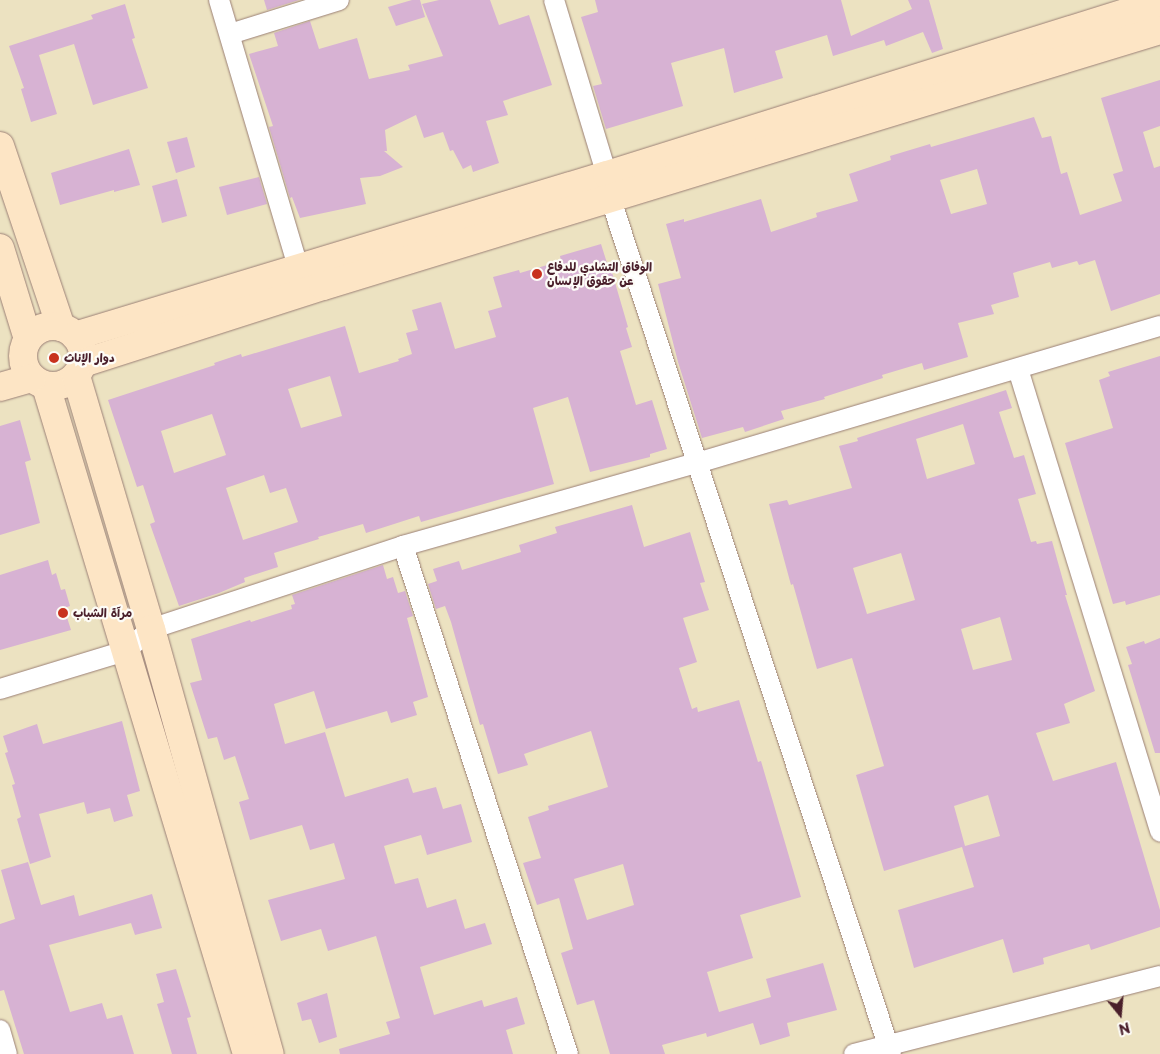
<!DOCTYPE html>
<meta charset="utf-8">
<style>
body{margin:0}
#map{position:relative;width:1160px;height:1054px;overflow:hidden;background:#ece2c1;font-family:"Playpen Sans","Playpen Sans Arabic",sans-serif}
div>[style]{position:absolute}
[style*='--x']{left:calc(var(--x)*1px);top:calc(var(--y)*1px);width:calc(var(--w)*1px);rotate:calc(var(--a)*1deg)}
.building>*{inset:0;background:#d7b2d3}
.roads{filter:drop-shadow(0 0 1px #9b8076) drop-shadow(0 0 1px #9b8076)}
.street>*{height:20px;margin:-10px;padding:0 10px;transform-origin:10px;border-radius:10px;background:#fff}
.secondary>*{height:28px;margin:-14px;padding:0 14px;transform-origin:14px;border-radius:14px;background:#fde5c5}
.secondary>.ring{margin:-14px;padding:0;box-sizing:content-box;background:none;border:28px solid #fde5c5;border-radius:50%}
.dots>*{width:14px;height:14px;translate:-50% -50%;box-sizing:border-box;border:2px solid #fdfcf7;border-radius:50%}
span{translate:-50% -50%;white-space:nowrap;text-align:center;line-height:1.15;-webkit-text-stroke:4.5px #fdfcf7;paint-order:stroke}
.poi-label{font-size:12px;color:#4a1f2b;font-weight:700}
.left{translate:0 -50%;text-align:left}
.north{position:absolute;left:1095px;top:989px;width:50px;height:50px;-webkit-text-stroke:4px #fdfcf7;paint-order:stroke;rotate:163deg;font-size:14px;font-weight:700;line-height:20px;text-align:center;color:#4a1f2b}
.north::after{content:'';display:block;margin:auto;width:18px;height:22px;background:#4a1f2b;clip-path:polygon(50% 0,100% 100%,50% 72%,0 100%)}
</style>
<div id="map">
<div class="building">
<div style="clip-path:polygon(264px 0,299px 0,267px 10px)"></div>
<div style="clip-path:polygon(412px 0,420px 0,425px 17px,396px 26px,388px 7px)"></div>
<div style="clip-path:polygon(439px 0,490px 0,499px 25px,529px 15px,552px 85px,503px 101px,508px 115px,486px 121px,499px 163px,473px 172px,471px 165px,463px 169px,453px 150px,450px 151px,443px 132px,424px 138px,416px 115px,385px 130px,387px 151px,384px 151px,403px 167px,380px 176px,360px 178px,366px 204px,300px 218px,292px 197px,290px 198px,269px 127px,273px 126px,249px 54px,278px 46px,274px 33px,310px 21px,319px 49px,357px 38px,369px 79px,410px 70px,408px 65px,443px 56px,422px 4px)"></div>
<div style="clip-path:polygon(595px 0,841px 0,851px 36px,912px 9px,908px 0,929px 0,943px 49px,932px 53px,923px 32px,886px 46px,884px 40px,833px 56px,827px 35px,775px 51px,783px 78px,734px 93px,724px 48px,671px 63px,683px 106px,606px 129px,593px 86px,602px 84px,581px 17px,598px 12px)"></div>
<div style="clip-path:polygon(125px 4px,135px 38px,132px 39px,148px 88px,93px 105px,74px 44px,39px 55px,57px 114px,31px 122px,21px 89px,24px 88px,9px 46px,93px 19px,91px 15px)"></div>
<div style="clip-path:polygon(evenodd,1160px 80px,1160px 126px,1143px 132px,1154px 168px,1160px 166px,1160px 294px,1111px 311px,1095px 260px,1079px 265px,1077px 261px,1052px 268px,1050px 262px,1013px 273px,1019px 297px,991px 305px,994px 314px,958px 323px,968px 357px,924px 370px,922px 363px,882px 375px,883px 378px,824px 397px,825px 399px,781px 411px,784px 419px,745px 432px,743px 427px,702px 438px,678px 362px,658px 284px,681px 278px,666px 224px,684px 219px,684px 222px,761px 199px,771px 232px,817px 217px,816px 213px,858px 201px,849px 174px,891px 160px,890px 156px,930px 144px,931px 147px,1034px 117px,1042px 138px,1051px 136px,1061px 174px,1067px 172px,1080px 215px,1122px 201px,1113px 174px,1123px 171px,1101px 98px,1160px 80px,977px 169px,987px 204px,951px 214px,940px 180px,977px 169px)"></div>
<div style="clip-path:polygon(187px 137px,195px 167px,176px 173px,167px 142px)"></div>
<div style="clip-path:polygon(129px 149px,140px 185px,114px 192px,114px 190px,60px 205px,51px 173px)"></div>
<div style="clip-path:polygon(259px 177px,267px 204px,227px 215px,219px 187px)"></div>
<div style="clip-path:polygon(177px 179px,187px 216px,162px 223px,152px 186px)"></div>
<div style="clip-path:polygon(evenodd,601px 244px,607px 263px,609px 262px,628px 327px,626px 328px,632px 347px,620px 351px,636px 405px,652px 400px,667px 449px,650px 454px,650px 457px,590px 472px,568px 397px,533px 408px,554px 484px,421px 522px,419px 516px,366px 533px,363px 524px,318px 537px,319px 539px,274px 553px,278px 567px,244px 578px,245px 582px,219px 593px,179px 606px,150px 524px,155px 522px,143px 485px,137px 487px,108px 400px,215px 365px,214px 363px,241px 354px,242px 357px,345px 326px,359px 373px,399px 361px,398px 359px,412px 354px,406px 333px,418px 330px,412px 310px,441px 302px,455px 349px,496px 337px,488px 311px,502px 307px,493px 277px,519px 270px,520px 273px,561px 261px,560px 256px,601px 244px,330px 376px,342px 416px,301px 428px,288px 389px,330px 376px,601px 244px,212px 414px,226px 455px,174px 473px,161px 431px,212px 414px,601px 244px,264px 475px,270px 493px,286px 488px,298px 522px,243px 540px,226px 488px,264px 475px)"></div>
<div style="clip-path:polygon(1160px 356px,1160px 595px,1126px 605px,1125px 601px,1113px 604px,1065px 443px,1113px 428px,1099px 380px,1110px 376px,1108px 372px)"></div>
<div style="clip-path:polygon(evenodd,1006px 390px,1012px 408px,999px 412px,1014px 458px,1024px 455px,1036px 494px,1018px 499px,1031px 542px,1036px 541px,1037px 544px,1052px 541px,1067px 595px,1065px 595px,1095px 691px,1064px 704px,1070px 723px,1036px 733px,1053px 781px,1116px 762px,1160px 910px,1160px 927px,1091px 950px,1089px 944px,1043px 958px,1044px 964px,1013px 973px,1003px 939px,914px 968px,898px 910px,974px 887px,962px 847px,884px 871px,856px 775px,884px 766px,852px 658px,817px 669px,793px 584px,791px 585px,769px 504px,787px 500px,789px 505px,852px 488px,839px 446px,858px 441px,857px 438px,1006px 390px,963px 424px,975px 464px,927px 479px,916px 439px,963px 424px,1006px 390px,901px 553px,915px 600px,867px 614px,853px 568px,901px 553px,1006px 390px,1000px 617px,1012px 660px,973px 670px,961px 629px,1000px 617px,1006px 390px,988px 795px,1000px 836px,965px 846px,954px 806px,988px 795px)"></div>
<div style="clip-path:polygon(20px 420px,31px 460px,25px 462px,40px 523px,0 535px,0 426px)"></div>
<div style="clip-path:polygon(evenodd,632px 505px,644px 547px,690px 532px,705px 582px,700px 583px,709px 610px,683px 618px,697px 662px,679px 668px,692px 709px,697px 707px,698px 712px,739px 700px,758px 762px,761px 761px,801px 897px,740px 915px,753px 958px,707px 972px,719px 1012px,771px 997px,766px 979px,823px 963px,837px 1010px,787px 1023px,790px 1036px,760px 1045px,753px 1023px,707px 1037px,706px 1033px,662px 1045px,665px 1054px,610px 1054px,594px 1000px,577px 1005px,561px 953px,573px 949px,559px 898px,537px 905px,523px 863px,541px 858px,528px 817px,549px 810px,548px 806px,608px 787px,591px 731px,524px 754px,528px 765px,498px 774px,483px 724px,480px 725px,451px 622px,445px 606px,436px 609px,428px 584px,437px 581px,433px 569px,459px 561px,462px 570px,521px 552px,519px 545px,557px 533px,555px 527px,632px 505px,623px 864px,634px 905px,587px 920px,574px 879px,623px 864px)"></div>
<div style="clip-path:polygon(48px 560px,52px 575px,56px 573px,61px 590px,65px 589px,70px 606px,64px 608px,71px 630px,0 650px,0 575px)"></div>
<div style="clip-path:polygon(383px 565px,387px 579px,393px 577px,398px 593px,405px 591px,413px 616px,407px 618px,428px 697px,413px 702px,417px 715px,391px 723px,387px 711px,326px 729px,314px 691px,274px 704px,285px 744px,325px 732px,345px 797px,408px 778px,413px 793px,436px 787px,443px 809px,461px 804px,472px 842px,427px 855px,421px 835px,384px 846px,395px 884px,418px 878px,427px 908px,456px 899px,465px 929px,485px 923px,492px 944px,420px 967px,434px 1015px,482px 1000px,484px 1007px,517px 997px,525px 1024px,506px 1030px,513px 1054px,340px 1054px,339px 1049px,390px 1034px,386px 1022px,400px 1018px,376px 936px,328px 951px,321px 929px,281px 941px,268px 900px,345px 879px,334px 843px,310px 850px,302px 825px,250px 840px,239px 802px,249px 799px,235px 756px,224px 760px,217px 737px,208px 739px,190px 683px,202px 680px,191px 639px,250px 620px,251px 622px,292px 609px,291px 605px,295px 604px,292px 595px)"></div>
<div style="clip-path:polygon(1160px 638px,1160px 753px,1155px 753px,1128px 665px,1132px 664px,1126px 647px,1144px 641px,1145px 644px)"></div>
<div style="clip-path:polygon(122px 721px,140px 791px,127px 795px,133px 816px,114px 822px,110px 808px,87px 814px,84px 802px,39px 814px,51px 857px,30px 864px,17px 819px,21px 817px,12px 785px,15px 784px,5px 753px,8px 752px,3px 736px,37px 724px,43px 744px)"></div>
<div style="clip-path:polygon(28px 862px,41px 905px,74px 895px,79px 916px,152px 894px,162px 928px,135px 935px,131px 923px,49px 945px,70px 1012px,102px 1003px,107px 1019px,122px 1015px,134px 1054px,24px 1054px,4px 990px,0 991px,0 924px,15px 919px,1px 870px)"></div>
<div style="clip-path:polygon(176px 969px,191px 1017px,187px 1018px,197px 1054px,172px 1054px,157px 1004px,164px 1002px,156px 974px)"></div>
<div style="clip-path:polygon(327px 993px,337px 1037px,319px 1043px,311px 1019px,302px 1021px,297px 1003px)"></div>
</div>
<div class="roads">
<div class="street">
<div style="--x:219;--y:0;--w:278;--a:73.5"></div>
<div style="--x:554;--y:0;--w:183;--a:73.2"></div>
<div style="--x:230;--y:34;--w:114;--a:-17.3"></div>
<div style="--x:611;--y:200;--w:899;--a:71.85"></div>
<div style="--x:1018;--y:369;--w:484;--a:72.9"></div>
<div style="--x:403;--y:546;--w:534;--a:72.01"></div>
<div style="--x:0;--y:689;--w:131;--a:-16.9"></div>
<div style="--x:125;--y:651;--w:34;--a:-40"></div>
<div style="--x:151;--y:629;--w:265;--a:-18.2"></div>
<div style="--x:403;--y:546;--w:305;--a:-15.8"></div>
<div style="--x:697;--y:463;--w:483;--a:-16.5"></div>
<div style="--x:0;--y:1030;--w:25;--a:74"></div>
<div style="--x:854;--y:1054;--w:316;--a:-14.3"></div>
</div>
<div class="secondary">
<div style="--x:0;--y:146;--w:191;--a:71.4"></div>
<div style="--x:0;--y:248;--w:95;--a:72.9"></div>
<div class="ring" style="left:23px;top:326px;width:32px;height:32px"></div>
<div style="--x:75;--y:336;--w:556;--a:-16.84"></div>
<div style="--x:607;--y:175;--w:579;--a:-17.37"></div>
<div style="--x:83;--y:363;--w:252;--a:-17.8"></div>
<div style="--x:323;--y:286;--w:875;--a:-17.01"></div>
<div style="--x:76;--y:376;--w:264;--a:73.5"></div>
<div style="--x:151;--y:629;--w:441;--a:74.4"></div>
<div style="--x:46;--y:386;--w:698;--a:73.25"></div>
<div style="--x:0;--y:387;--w:33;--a:-16"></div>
</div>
</div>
<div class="dots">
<div style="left:537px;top:274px;background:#c8321e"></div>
<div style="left:54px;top:358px;background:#c8321e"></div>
<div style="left:63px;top:613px;background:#c8321e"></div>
</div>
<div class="poi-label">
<span class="left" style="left:547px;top:274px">الوفاق التشادي للدفاع<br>عن حقوق الإنسان</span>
<span class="left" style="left:64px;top:358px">دوار الإناث</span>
<span class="left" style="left:73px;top:613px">مرآة الشباب</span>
</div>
<div class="north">N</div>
</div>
